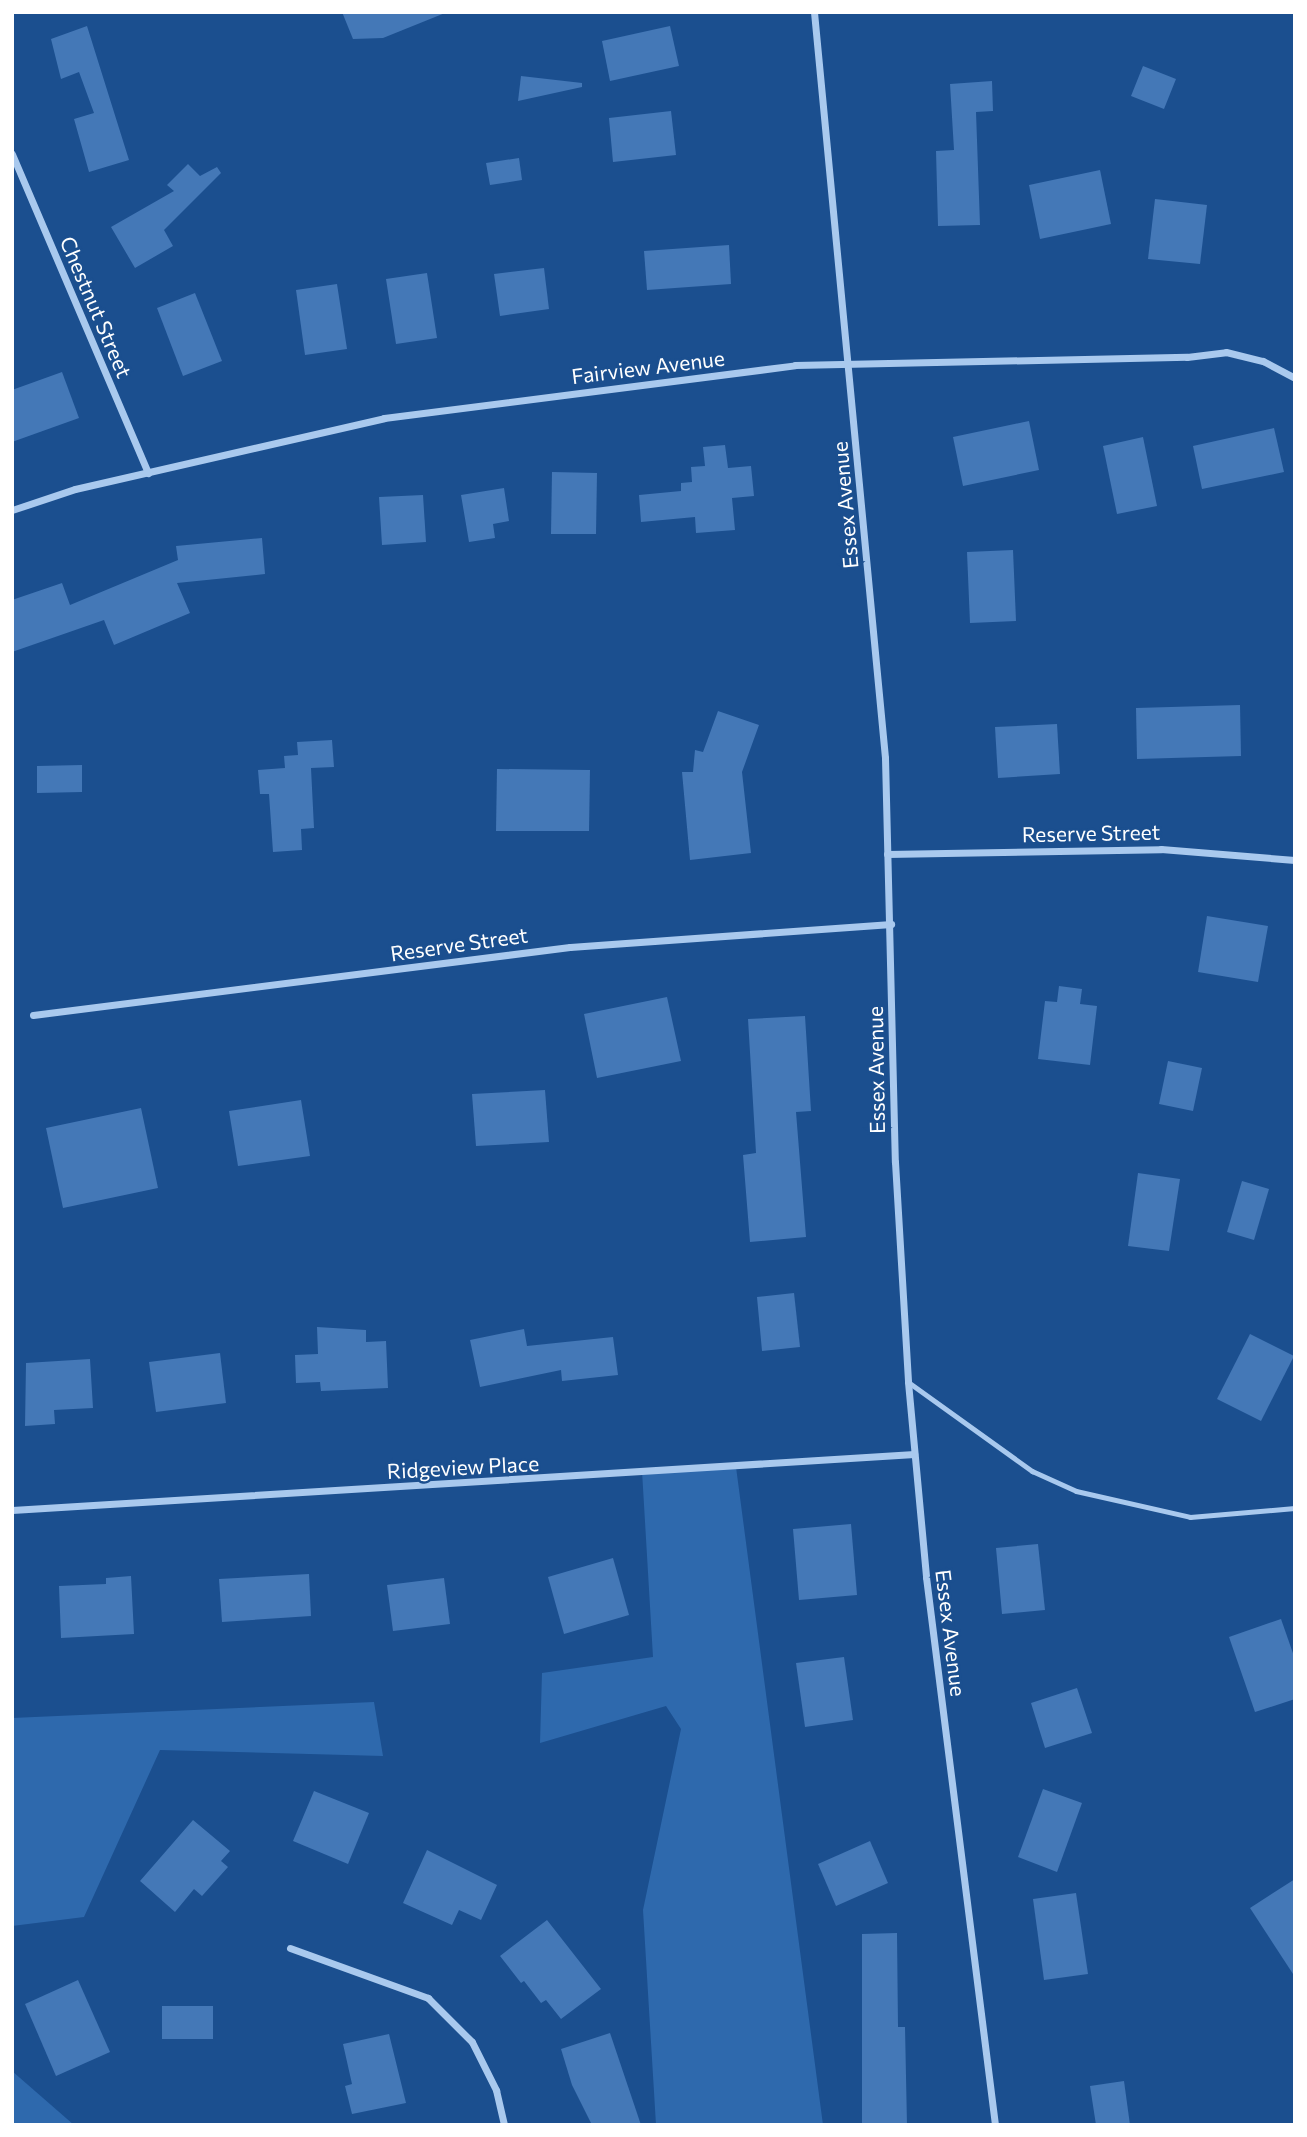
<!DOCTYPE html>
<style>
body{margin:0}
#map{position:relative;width:1307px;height:2137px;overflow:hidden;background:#1b4f8f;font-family:Commissioner,sans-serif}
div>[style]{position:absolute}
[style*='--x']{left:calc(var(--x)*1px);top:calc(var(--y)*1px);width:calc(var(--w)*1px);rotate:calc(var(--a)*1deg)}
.green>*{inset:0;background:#2e69ad}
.building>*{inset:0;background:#4478b7}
.service>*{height:5px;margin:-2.5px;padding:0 2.5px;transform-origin:2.5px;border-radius:2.5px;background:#a9c9ee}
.minor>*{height:7px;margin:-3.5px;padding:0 3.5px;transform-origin:3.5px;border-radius:3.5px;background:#a9c9ee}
span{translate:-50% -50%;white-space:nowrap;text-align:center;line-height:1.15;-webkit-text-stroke:5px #1b4f8f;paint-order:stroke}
.street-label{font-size:21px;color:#fff}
.frame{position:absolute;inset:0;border:14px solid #fff;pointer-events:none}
</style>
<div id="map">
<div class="green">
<div style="clip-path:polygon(736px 1467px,823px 2125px,656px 2125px,643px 1910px,681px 1729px,666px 1706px,540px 1743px,542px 1673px,653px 1657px,642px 1471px)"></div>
<div style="clip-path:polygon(374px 1702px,383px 1756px,160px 1750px,84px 1917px,12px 1926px,12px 1718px)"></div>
<div style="clip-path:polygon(12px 2071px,74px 2125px,12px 2125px)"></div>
</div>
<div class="building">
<div style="clip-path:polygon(342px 12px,445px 12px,445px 13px,383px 38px,353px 39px)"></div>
<div style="clip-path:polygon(87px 26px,129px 160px,89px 172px,74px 119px,94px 113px,79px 72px,61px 79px,51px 39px)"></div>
<div style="clip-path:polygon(670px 26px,679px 66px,610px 81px,602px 41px)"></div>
<div style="clip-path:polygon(1143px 66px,1176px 79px,1164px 109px,1131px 96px)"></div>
<div style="clip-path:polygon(521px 76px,582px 83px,582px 87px,518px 101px)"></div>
<div style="clip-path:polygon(992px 81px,993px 111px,976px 112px,980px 225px,938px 226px,936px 151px,954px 150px,950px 84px)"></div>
<div style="clip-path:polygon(671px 111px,676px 155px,613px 162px,609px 118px)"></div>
<div style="clip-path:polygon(519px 158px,522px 180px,490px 185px,486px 163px)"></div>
<div style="clip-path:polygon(188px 164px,200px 176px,217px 167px,221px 173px,164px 230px,173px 246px,135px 268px,111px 227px,174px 191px,167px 185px)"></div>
<div style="clip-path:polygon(1100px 170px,1111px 224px,1040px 239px,1029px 185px)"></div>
<div style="clip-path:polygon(1155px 199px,1207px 205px,1200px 264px,1148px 259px)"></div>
<div style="clip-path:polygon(729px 245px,731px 284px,647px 290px,644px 251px)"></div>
<div style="clip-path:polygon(544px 268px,549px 309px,500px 316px,494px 274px)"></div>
<div style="clip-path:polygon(427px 273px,437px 338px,396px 344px,386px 279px)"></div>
<div style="clip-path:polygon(337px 284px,347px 349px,305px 355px,296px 290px)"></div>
<div style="clip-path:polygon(195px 293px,222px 361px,183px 376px,157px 308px)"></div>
<div style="clip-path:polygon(62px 372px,79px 418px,12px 442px,12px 390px)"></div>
<div style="clip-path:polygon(1029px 421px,1039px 470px,963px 486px,953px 437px)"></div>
<div style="clip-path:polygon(1274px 428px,1284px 472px,1202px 489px,1193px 446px)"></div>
<div style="clip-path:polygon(1143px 437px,1157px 506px,1117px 514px,1103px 446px)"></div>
<div style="clip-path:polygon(725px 445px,728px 468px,751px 466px,754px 496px,732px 498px,735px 530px,696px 533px,695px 517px,641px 522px,639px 495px,681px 491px,681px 483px,692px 482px,691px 467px,705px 466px,703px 447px)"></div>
<div style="clip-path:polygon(552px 472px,597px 473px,596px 534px,551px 534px)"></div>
<div style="clip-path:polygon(504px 488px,509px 521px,493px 524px,495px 538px,469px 542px,461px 495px)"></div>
<div style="clip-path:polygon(423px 495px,426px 542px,382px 545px,379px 497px)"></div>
<div style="clip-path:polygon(262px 538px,265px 574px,177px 583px,190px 613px,114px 645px,104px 620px,12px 652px,12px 600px,62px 583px,70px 605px,178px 560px,176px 546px)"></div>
<div style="clip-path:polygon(1013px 550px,1016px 621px,970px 623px,967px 552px)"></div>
<div style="clip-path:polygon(1240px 705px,1241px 756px,1137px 759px,1136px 708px)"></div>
<div style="clip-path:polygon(718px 711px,759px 725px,742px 772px,751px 853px,690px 860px,682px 772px,693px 772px,695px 750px,703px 752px)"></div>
<div style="clip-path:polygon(1057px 724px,1060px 774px,998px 778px,995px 727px)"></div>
<div style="clip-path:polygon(332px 740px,334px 767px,311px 768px,314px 828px,301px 829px,302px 850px,273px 852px,269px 794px,260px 794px,258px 770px,285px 768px,284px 756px,298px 755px,297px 742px)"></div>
<div style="clip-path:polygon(82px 765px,82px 792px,37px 793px,37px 766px)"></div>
<div style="clip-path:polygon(497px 769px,590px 770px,589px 831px,496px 831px)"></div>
<div style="clip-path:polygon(1207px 916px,1268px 926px,1258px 982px,1198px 972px)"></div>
<div style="clip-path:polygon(1059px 986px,1082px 989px,1080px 1004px,1097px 1006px,1090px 1065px,1038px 1059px,1045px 1001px,1057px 1002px)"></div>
<div style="clip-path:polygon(667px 997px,681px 1061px,597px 1078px,584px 1014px)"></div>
<div style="clip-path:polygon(805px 1016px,811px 1111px,796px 1112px,806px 1237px,750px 1242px,743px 1155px,756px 1153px,748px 1019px)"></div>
<div style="clip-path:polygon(1168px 1061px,1202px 1068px,1193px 1111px,1159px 1104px)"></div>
<div style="clip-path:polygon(545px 1090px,549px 1142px,476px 1146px,472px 1094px)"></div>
<div style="clip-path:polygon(301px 1100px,310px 1156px,238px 1166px,229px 1111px)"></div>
<div style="clip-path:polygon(141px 1108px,158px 1188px,63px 1208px,46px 1128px)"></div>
<div style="clip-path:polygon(1138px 1173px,1180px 1179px,1169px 1251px,1128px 1246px)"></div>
<div style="clip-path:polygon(1242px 1181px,1269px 1189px,1254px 1240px,1227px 1232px)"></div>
<div style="clip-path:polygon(794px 1293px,800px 1347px,762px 1351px,757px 1297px)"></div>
<div style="clip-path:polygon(317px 1327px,366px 1330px,366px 1342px,386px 1341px,388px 1388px,321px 1391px,320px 1382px,296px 1383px,295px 1355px,318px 1354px)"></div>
<div style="clip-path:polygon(524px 1329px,527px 1346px,613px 1337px,618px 1375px,562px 1381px,561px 1370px,480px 1387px,470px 1340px)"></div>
<div style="clip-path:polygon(1250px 1334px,1294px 1356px,1261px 1421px,1217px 1399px)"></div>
<div style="clip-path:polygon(220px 1353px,226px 1403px,156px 1412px,149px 1362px)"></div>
<div style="clip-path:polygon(90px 1359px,93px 1408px,54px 1410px,55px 1424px,25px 1426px,26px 1363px)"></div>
<div style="clip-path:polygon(851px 1524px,857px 1595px,799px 1600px,793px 1529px)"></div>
<div style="clip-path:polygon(1038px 1544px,1045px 1610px,1002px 1614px,996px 1548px)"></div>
<div style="clip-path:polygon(613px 1558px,629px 1615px,564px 1634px,548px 1577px)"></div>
<div style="clip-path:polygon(309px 1574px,311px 1616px,222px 1622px,219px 1579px)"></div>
<div style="clip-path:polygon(131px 1576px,134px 1634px,61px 1638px,59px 1586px,106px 1584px,106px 1578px)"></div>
<div style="clip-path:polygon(444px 1578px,450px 1624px,393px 1631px,387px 1585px)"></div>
<div style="clip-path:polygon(1281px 1619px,1295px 1659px,1295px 1699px,1255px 1712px,1229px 1637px)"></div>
<div style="clip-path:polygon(844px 1657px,853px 1720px,805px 1727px,796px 1663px)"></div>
<div style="clip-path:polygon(1077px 1688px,1092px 1733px,1045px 1748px,1031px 1703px)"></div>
<div style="clip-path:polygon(1043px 1789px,1082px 1803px,1057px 1872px,1018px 1857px)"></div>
<div style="clip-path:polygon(314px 1791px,369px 1813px,348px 1864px,293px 1841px)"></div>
<div style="clip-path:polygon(193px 1820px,230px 1851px,221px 1861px,228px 1867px,202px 1896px,194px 1889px,175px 1912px,140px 1881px)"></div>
<div style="clip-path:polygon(870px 1841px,888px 1883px,836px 1906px,818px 1864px)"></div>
<div style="clip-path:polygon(427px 1850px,497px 1885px,481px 1920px,459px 1910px,452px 1925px,403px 1903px)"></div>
<div style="clip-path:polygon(1295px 1879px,1295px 1977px,1250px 1908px)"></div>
<div style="clip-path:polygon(1076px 1893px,1088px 1974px,1044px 1980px,1033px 1899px)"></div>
<div style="clip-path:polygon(547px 1920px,601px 1989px,561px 2019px,546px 2000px,541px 2003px,524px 1981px,521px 1983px,500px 1956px)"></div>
<div style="clip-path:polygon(897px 1933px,898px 2027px,905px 2027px,907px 2125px,862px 2125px,862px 1934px)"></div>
<div style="clip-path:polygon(78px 1980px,110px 2052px,56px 2076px,25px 2004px)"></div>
<div style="clip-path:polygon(162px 2006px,213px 2006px,213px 2039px,162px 2039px)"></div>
<div style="clip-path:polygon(610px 2033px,641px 2125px,592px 2125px,572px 2085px,561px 2049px)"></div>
<div style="clip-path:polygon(389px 2034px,406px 2103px,352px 2114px,345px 2086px,352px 2084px,343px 2044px)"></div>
<div style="clip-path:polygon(1124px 2081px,1130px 2125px,1096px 2125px,1090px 2086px)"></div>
</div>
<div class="service">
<div style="--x:908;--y:1382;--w:153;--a:35.7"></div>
<div style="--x:1032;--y:1471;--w:48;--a:24.4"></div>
<div style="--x:1076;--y:1491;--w:117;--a:12.8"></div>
<div style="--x:1190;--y:1517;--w:105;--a:-4.9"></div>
</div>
<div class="minor">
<div style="--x:814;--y:12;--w:749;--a:84.56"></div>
<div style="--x:885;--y:758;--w:404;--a:88.6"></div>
<div style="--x:895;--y:1162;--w:220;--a:86.6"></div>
<div style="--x:908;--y:1382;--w:196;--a:84.7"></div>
<div style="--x:926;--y:1577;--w:552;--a:82.82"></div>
<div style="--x:12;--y:154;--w:347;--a:66.9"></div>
<div style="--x:12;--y:510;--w:66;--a:-18.4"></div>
<div style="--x:75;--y:489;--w:317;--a:-12.9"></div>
<div style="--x:384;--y:418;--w:414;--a:-7.3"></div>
<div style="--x:795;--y:365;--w:392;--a:-1.2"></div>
<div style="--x:1187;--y:357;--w:39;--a:-7"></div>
<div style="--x:1226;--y:352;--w:38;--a:14"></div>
<div style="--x:1263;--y:361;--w:36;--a:28"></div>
<div style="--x:887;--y:854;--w:274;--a:-1"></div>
<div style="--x:1161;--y:849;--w:134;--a:4.7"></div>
<div style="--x:33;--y:1015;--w:541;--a:-7.22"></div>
<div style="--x:570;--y:947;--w:322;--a:-4.1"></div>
<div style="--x:12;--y:1510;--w:904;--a:-3.55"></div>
<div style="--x:290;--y:1948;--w:147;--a:19.9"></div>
<div style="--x:428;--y:1998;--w:62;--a:45"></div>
<div style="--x:472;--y:2042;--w:54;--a:63.4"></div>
<div style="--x:496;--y:2090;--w:36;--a:77"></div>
</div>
<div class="street-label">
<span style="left:96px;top:307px;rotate:67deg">Chestnut Street</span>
<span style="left:648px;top:367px;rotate:-7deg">Fairview Avenue</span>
<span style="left:845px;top:505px;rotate:-95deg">Essex Avenue</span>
<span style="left:1091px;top:833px;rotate:-1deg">Reserve Street</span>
<span style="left:459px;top:944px;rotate:-8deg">Reserve Street</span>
<span style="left:876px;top:1070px;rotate:-91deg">Essex Avenue</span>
<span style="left:463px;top:1467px;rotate:-3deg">Ridgeview Place</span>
<span style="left:951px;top:1633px;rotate:83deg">Essex Avenue</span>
</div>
<div class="frame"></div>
</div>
